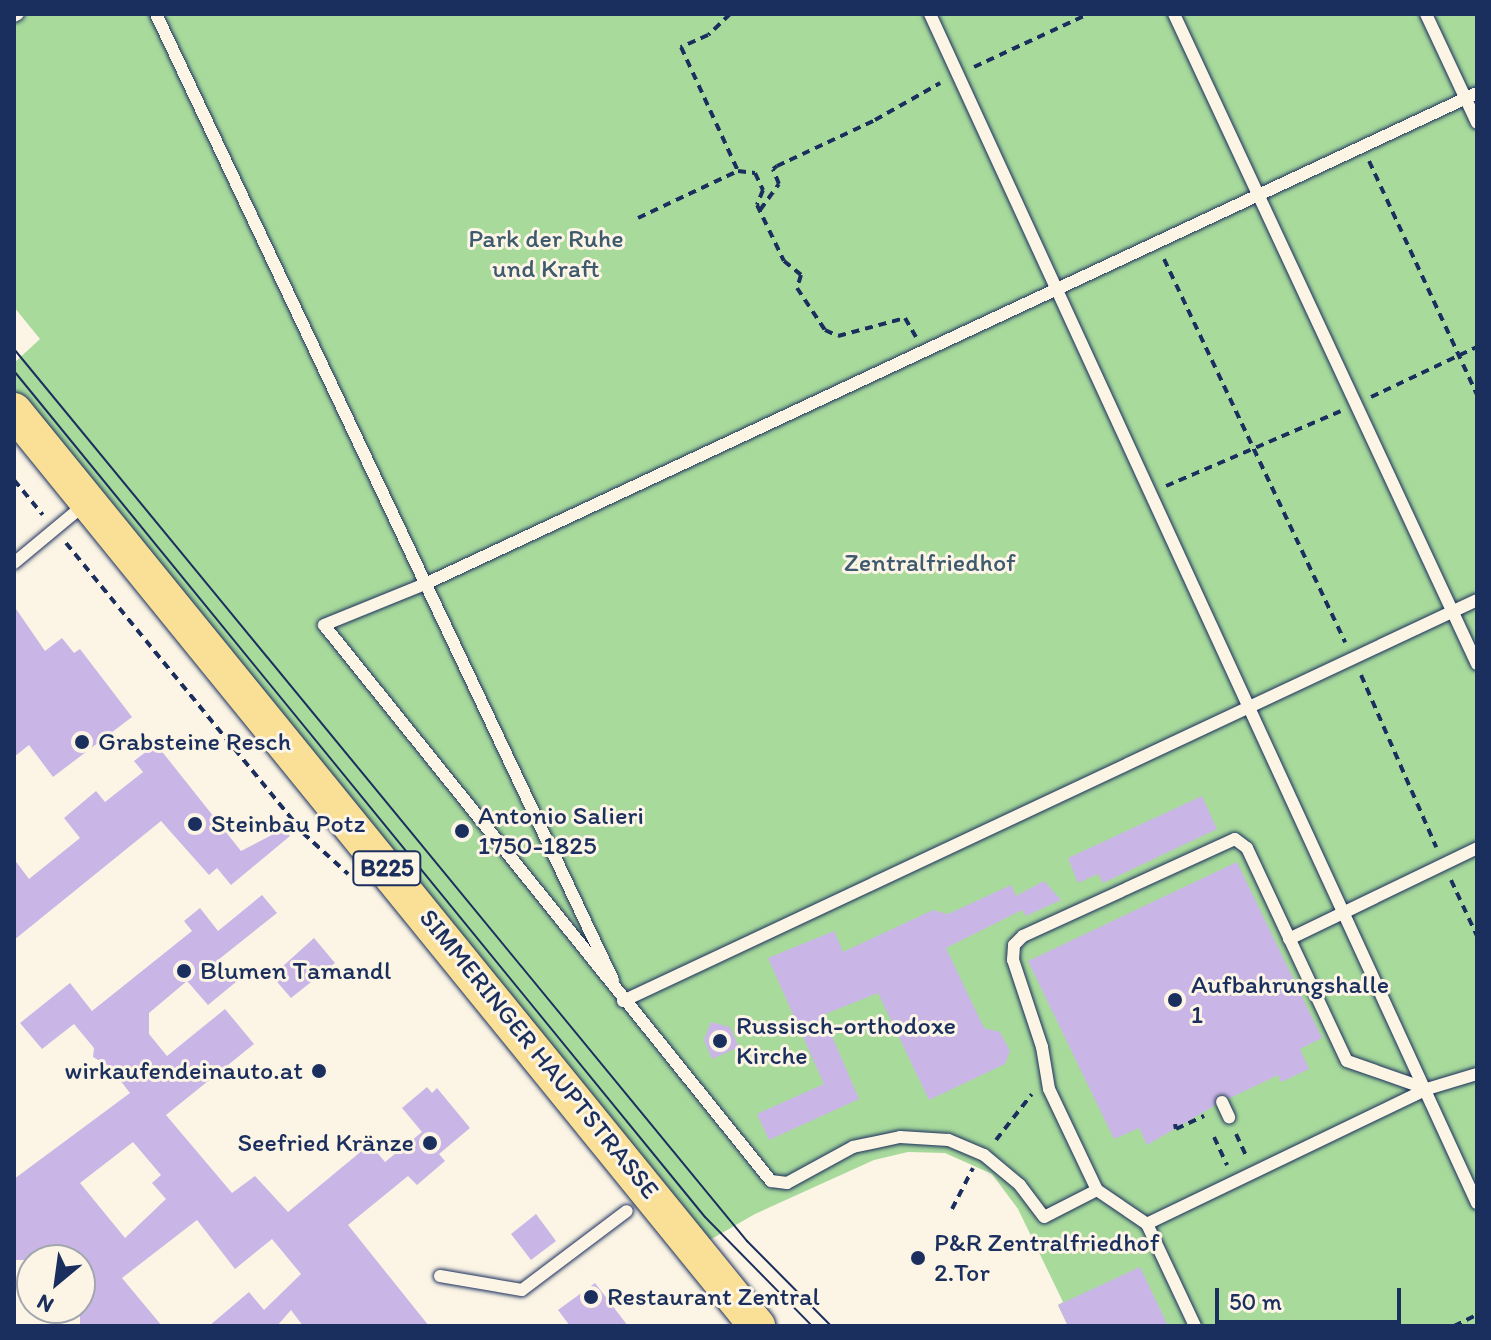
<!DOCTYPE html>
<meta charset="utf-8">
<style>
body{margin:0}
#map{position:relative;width:1491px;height:1340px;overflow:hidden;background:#fcf5e5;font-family:Itim,sans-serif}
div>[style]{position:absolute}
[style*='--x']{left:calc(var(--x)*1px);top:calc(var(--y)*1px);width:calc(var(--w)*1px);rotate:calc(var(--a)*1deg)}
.green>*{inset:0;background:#a8da9c}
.building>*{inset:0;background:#cab6e6}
.path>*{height:4px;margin-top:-2px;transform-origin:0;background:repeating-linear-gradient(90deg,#1b2f5e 0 8px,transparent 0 14px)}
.roads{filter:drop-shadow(0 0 2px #1b2f5e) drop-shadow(0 0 2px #1b2f5e)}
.service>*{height:12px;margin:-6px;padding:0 6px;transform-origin:6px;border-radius:6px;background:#fcf5e5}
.primary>*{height:36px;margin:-18px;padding:0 18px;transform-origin:18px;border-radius:18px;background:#fadf96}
.tram>*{height:2px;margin:-1px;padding:0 1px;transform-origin:1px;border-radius:1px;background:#1b2f5e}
.dots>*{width:22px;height:22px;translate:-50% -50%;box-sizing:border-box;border:4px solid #fcf5e5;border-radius:50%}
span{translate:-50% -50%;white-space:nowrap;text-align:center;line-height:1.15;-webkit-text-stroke:6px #fcf5e5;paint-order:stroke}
.shield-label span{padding:2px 6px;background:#fcf5e5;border:2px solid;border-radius:6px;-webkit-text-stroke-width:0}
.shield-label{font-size:24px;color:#1b2f5e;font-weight:700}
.park-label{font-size:26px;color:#3e5a6e}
.poi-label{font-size:26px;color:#1b2f5e}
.left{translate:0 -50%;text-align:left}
.right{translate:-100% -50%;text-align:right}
.street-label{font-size:26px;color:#1b2f5e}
.frame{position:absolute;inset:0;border:16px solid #1b2f5e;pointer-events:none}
.north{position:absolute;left:16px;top:1244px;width:80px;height:80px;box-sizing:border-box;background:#fcf5e5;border:2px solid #a2a6af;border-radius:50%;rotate:209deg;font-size:22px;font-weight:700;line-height:32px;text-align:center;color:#1b2f5e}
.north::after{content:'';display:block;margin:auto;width:28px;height:36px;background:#1b2f5e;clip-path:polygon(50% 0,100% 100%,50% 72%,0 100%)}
.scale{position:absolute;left:1215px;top:1288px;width:186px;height:36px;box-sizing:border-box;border:4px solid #1b2f5e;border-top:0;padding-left:10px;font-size:24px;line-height:28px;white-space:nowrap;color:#1b2f5e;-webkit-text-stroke:6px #fcf5e5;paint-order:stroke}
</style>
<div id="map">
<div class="green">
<div style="clip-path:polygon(14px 14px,1477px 14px,1477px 1326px,1068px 1326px,1058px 1305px,1063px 1302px,1018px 1209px,992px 1174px,945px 1153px,908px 1152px,874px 1160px,755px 1214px,708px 1241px,14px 390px,14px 363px,40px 339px,14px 307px)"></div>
</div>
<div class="building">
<div style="clip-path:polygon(14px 606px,45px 651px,62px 638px,74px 653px,80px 649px,132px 717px,53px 777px,29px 745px,14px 757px)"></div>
<div style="clip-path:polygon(156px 744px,241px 851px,285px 828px,290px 836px,231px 885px,217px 868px,209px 875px,161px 821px,14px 940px,14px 859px,29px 879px,80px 838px,64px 818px,96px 791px,105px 802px,143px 772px,134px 761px)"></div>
<div style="clip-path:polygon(1202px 796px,1217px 829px,1103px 883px,1098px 874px,1078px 883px,1068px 858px)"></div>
<div style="clip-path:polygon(1237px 862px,1322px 1038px,1300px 1049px,1309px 1069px,1281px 1082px,1278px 1075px,1230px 1098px,1219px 1094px,1214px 1106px,1147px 1145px,1139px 1128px,1114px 1139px,1028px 961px)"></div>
<div style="clip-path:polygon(1044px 881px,1061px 900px,1026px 916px,1022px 910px,946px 948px,984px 1028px,1000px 1032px,1010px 1051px,1005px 1064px,929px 1100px,878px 993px,823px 1015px,859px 1099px,769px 1140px,757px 1114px,824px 1084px,768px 958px,834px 931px,843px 952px,933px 910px,948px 914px,1011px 885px,1016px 896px)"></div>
<div style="clip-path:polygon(evenodd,262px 895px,277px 913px,218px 960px,236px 982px,208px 1005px,187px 981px,149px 1013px,149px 1034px,167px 1056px,225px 1009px,254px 1044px,166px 1115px,232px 1193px,255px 1176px,288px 1212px,370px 1144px,385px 1162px,422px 1132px,402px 1108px,427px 1087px,432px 1093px,437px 1088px,470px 1128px,439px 1154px,445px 1161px,417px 1185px,408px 1176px,348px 1225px,429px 1326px,303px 1326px,291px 1310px,277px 1326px,209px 1326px,249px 1292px,264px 1310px,301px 1274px,272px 1239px,235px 1269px,197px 1220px,122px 1278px,162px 1326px,80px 1326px,80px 1260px,14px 1260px,14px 1179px,130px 1093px,109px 1066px,93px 1057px,94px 1048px,74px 1024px,42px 1049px,20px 1023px,70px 983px,92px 1011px,192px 931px,184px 921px,200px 908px,218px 931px,262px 895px,133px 1142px,161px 1175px,152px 1183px,166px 1199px,125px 1238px,80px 1183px,133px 1142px)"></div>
<div style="clip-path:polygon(314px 938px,335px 963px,291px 998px,272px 976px)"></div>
<div style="clip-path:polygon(711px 1022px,730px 1027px,739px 1047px,712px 1059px,704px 1040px)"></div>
<div style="clip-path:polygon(536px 1214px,556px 1241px,531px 1260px,511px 1234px)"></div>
<div style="clip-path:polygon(1140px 1267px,1168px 1326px,1068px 1326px,1058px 1305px)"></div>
<div style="clip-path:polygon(595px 1283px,628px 1326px,570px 1326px,558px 1310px)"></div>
</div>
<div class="path">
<div style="--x:730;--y:14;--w:30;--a:136"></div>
<div style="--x:708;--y:35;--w:30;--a:156"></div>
<div style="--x:681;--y:47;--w:136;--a:65.3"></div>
<div style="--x:738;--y:171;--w:17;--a:7"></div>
<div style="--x:755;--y:173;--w:19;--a:65"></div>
<div style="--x:763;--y:190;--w:16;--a:112"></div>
<div style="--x:757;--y:205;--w:62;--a:64.3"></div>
<div style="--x:784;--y:261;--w:22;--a:39"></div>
<div style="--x:801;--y:275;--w:14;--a:107"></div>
<div style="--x:797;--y:288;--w:50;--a:56.3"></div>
<div style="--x:825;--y:330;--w:14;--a:25"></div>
<div style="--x:838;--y:336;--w:69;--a:-15"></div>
<div style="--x:905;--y:318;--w:22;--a:60"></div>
<div style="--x:974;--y:67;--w:126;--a:-24.9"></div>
<div style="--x:1369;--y:161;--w:258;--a:65.2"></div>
<div style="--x:760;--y:210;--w:32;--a:-54"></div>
<div style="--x:779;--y:184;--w:16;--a:-112"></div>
<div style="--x:773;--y:169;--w:5;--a:-37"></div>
<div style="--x:777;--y:166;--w:108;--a:-25.1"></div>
<div style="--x:875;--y:120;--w:75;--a:-29.6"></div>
<div style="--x:638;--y:218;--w:110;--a:-25.2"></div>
<div style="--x:1164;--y:259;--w:424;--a:64.7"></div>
<div style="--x:1371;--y:397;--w:117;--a:-25.3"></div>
<div style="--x:14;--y:480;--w:45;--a:50.4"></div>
<div style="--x:1166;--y:486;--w:190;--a:-23.2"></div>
<div style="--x:66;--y:543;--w:375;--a:50.7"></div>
<div style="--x:303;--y:833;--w:61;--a:42.3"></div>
<div style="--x:1361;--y:675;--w:188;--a:66.4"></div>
<div style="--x:1451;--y:880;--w:62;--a:65.1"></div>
<div style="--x:1175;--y:1124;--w:5;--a:79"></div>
<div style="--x:1176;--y:1129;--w:31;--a:-25"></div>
<div style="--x:1236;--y:1134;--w:26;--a:65"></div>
<div style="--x:1214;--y:1137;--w:31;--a:65"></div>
<div style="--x:996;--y:1140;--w:58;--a:-52"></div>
<div style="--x:952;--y:1209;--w:46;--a:-62.9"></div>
<div style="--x:1454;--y:1326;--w:25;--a:-26"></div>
</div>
<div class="roads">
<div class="service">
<div style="--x:156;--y:14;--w:1069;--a:64.68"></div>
<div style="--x:930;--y:14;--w:1309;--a:65.3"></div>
<div style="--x:1174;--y:14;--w:717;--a:65.01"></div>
<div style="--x:1426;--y:14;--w:120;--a:64.9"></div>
<div style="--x:14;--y:16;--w:4;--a:-27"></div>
<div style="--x:14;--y:563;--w:92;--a:-39.7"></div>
<div style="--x:1289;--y:939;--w:209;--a:-25.8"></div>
<div style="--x:623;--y:1001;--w:943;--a:-25.15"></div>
<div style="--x:1427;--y:1089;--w:52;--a:-16.7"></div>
<div style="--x:1222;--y:1102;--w:17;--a:65"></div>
<div style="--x:1097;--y:1190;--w:112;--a:-115.4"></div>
<div style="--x:1049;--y:1089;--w:43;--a:-99.5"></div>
<div style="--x:1042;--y:1047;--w:92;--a:-108.4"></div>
<div style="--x:1013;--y:960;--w:15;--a:-86"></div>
<div style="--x:1014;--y:945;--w:13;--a:-45"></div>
<div style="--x:1023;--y:936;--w:233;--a:-24.6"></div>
<div style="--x:1235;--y:839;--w:15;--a:37"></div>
<div style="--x:1247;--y:848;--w:235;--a:64.9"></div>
<div style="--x:1347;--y:1061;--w:85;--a:19.3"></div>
<div style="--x:1427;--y:1089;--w:311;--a:154.3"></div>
<div style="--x:1147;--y:1224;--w:60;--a:-145.8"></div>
<div style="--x:1097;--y:1190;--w:59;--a:153"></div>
<div style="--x:1044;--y:1217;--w:40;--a:-127"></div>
<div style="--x:1020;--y:1185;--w:47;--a:-140.2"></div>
<div style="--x:984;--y:1155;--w:39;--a:-157"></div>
<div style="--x:948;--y:1140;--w:48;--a:-176.4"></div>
<div style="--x:900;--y:1137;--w:48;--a:168"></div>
<div style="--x:853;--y:1147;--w:75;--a:151.4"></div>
<div style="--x:787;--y:1183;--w:16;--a:-173"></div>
<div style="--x:771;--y:1181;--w:713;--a:-128.8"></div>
<div style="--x:324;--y:625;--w:109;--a:-22.1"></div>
<div style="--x:425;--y:584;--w:1161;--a:-25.02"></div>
<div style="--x:1147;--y:1224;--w:113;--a:64.8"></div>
<div style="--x:440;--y:1276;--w:83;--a:9.7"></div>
<div style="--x:522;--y:1290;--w:131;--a:-37"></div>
</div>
<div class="primary">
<div style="--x:14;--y:411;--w:1179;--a:50.92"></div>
</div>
</div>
<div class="tram">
<div style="--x:14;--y:349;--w:1155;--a:50.59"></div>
<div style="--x:747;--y:1241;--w:120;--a:45.3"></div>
<div style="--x:14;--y:371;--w:1092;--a:50.76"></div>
<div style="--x:705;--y:1217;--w:153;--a:45.5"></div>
</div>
<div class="dots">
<div style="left:82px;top:742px;background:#1b2f5e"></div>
<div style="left:195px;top:824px;background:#1b2f5e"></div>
<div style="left:462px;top:831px;background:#1b2f5e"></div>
<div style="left:184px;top:971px;background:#1b2f5e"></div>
<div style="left:1175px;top:1000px;background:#1b2f5e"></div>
<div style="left:720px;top:1041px;background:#1b2f5e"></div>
<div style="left:319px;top:1071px;background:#1b2f5e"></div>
<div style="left:430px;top:1143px;background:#1b2f5e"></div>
<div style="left:918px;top:1258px;background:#1b2f5e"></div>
<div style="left:591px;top:1297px;background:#1b2f5e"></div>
</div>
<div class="shield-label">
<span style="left:387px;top:868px">B225</span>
</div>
<div class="park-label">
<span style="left:546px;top:254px">Park der Ruhe<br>und Kraft</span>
<span style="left:930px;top:563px">Zentralfriedhof</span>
</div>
<div class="poi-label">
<span class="left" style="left:98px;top:742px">Grabsteine Resch</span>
<span class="left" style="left:478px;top:831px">Antonio Salieri<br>1750-1825</span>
<span class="left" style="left:211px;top:824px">Steinbau Potz</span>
<span class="left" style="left:200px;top:971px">Blumen Tamandl</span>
<span class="left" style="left:1191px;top:1000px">Aufbahrungshalle<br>1</span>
<span class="left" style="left:736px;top:1041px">Russisch-orthodoxe<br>Kirche</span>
<span class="right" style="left:303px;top:1071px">wirkaufendeinauto.at</span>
<span class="right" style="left:414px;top:1143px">Seefried Kränze</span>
<span class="left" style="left:934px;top:1258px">P&amp;R Zentralfriedhof<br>2.Tor</span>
<span class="left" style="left:607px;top:1297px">Restaurant Zentral</span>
</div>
<div class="street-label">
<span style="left:539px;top:1054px;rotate:51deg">SIMMERINGER HAUPTSTRASSE</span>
</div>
<div class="frame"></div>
<div class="north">N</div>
<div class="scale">50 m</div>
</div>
